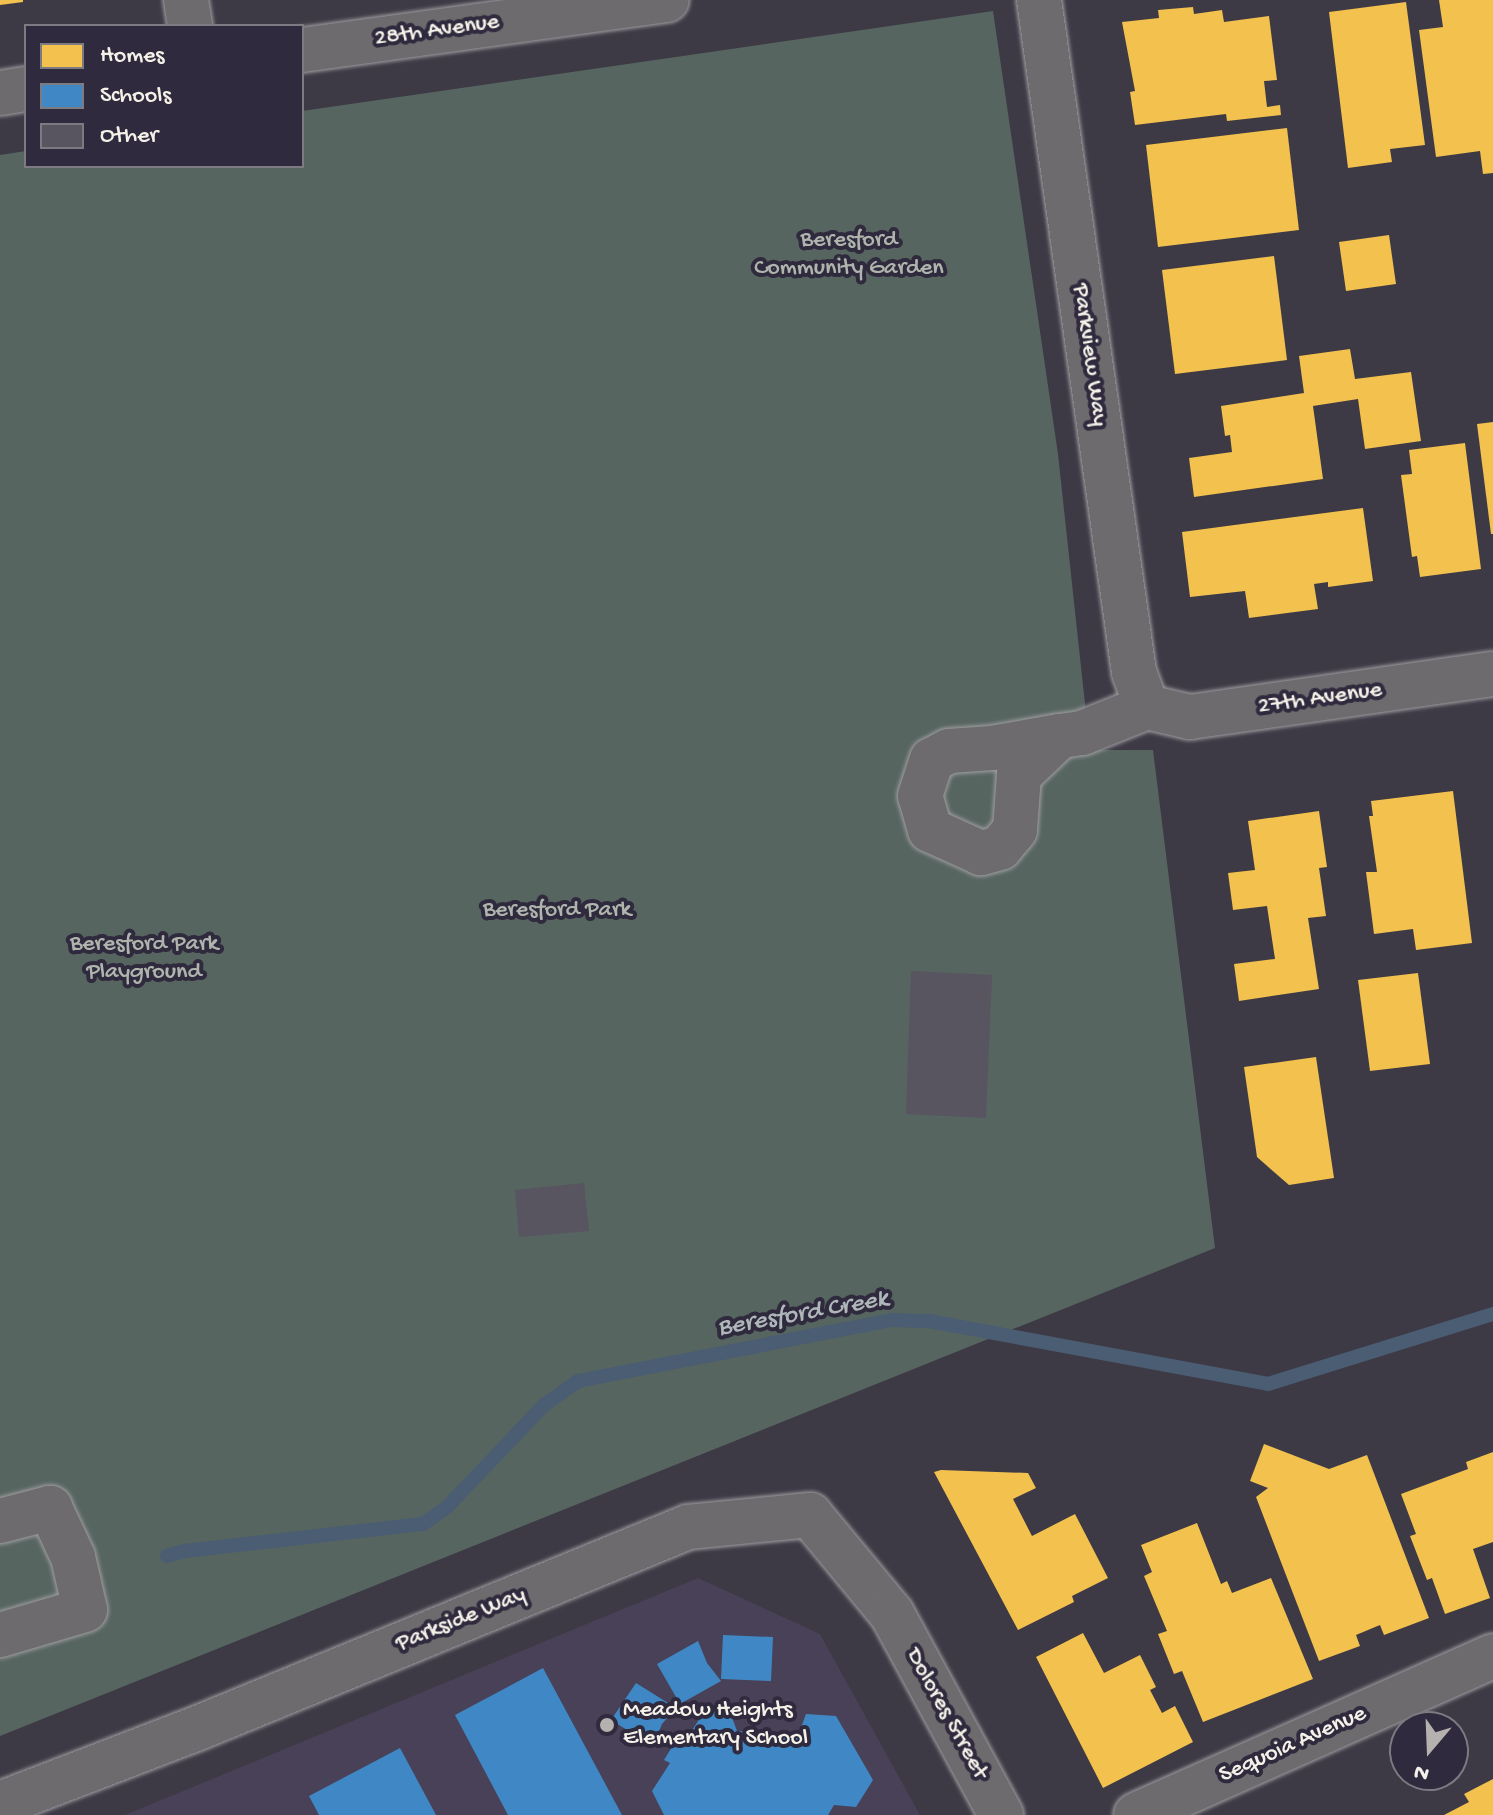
<!DOCTYPE html>
<style>
body{margin:0}
#map{position:relative;width:1493px;height:1815px;overflow:hidden;background:#3d3a45;font-family:"Gochi Hand",sans-serif}
div>[style]{position:absolute}
[style*='--x']{left:calc(var(--x)*1px);top:calc(var(--y)*1px);width:calc(var(--w)*1px);rotate:calc(var(--a)*1deg)}
.built>*{inset:0;background:#484157}
.green>*{inset:0;background:#576560}
.homes>*{inset:0;background:#f2c14e}
.schools>*{inset:0;background:#3f88c5}
.stream>*{height:14px;margin:-7px;padding:0 7px;transform-origin:7px;border-radius:7px;background:#4a5d72}
.building>*{inset:0;background:#585560}
.roads{filter:drop-shadow(0 0 2px #9f9ea1) drop-shadow(0 0 2px #9f9ea1)}
.minor>*{height:44px;margin:-22px;padding:0 22px;transform-origin:22px;border-radius:22px;background:#6e6b6e}
.dots>*{width:22px;height:22px;translate:-50% -50%;box-sizing:border-box;border:4px solid #2f2a3d;border-radius:50%}
span{translate:-50% -50%;white-space:nowrap;text-align:center;line-height:1.15;-webkit-text-stroke:8px #2f2a3d;paint-order:stroke}
.street-label{font-size:24px;color:#f4f1e8}
.park-label{font-size:24px;color:#afb5ad}
.poi-label{font-size:24px;color:#f4f1e8}
.left{translate:0 -50%;text-align:left}
.water-label{font-size:26px;color:#b0b7ba;font-style:italic}
.legend{position:absolute;left:24px;top:24px;width:280px;height:144px;box-sizing:border-box;background:#2f2a3d;border:2px solid #7e7a81;margin:0;padding:10px 14px;list-style:none;font-size:24px;color:#f4f1e8}
.legend li{display:flex;align-items:center;gap:16px;height:40px}
.legend b{width:40px;border:2px solid #7e7a81}
.north{position:absolute;left:1389px;top:1711px;width:80px;height:80px;box-sizing:border-box;background:#2f2a3d;border:2px solid #7e7a81;border-radius:50%;rotate:199deg;font-size:22px;font-weight:700;line-height:32px;text-align:center;color:#f4f1e8}
.north::after{content:'';display:block;margin:auto;width:28px;height:36px;background:#b4b1af;clip-path:polygon(50% 0,100% 100%,50% 72%,0 100%)}
</style>
<div id="map">
<div class="built">
<div style="clip-path:polygon(698px 1578px,820px 1634px,920px 1815px,125px 1815px)"></div>
</div>
<div class="green">
<div style="clip-path:polygon(993px 11px,1058px 454px,1090px 750px,1153px 750px,1215px 1248px,0 1736px,0 155px,26px 151px,26px 166px,302px 166px,302px 111px)"></div>
</div>
<div class="homes">
<div style="clip-path:polygon(0 0,23px 0,23px 2px,0 5px)"></div>
<div style="clip-path:polygon(1439px 0,1493px 0,1493px 173px,1483px 174px,1480px 151px,1436px 157px,1419px 30px,1443px 27px)"></div>
<div style="clip-path:polygon(1406px 2px,1425px 145px,1390px 149px,1392px 162px,1348px 168px,1329px 12px)"></div>
<div style="clip-path:polygon(1193px 7px,1194px 14px,1222px 10px,1224px 22px,1269px 16px,1277px 80px,1264px 81px,1267px 107px,1280px 105px,1281px 115px,1227px 121px,1226px 114px,1135px 125px,1130px 92px,1135px 91px,1122px 22px,1159px 18px,1158px 10px)"></div>
<div style="clip-path:polygon(1287px 128px,1299px 230px,1158px 247px,1146px 145px)"></div>
<div style="clip-path:polygon(1389px 235px,1396px 284px,1346px 291px,1339px 242px)"></div>
<div style="clip-path:polygon(1274px 256px,1287px 360px,1175px 374px,1162px 270px)"></div>
<div style="clip-path:polygon(1350px 349px,1355px 379px,1411px 372px,1421px 441px,1365px 449px,1358px 399px,1313px 406px,1323px 479px,1194px 497px,1189px 458px,1232px 452px,1230px 435px,1225px 436px,1221px 406px,1304px 393px,1299px 356px)"></div>
<div style="clip-path:polygon(1493px 422px,1493px 534px,1491px 534px,1477px 424px)"></div>
<div style="clip-path:polygon(1465px 443px,1481px 569px,1420px 577px,1417px 556px,1412px 557px,1401px 475px,1412px 474px,1409px 450px)"></div>
<div style="clip-path:polygon(1363px 508px,1373px 581px,1328px 587px,1328px 582px,1314px 584px,1318px 609px,1249px 618px,1245px 591px,1190px 597px,1182px 532px)"></div>
<div style="clip-path:polygon(1453px 791px,1472px 943px,1416px 950px,1413px 929px,1374px 934px,1366px 872px,1377px 872px,1369px 816px,1373px 816px,1371px 801px)"></div>
<div style="clip-path:polygon(1319px 811px,1327px 867px,1319px 868px,1326px 916px,1308px 918px,1319px 989px,1239px 1001px,1234px 964px,1275px 959px,1267px 906px,1233px 910px,1228px 873px,1255px 870px,1248px 821px)"></div>
<div style="clip-path:polygon(1418px 973px,1430px 1064px,1370px 1071px,1358px 980px)"></div>
<div style="clip-path:polygon(1316px 1057px,1334px 1178px,1289px 1185px,1257px 1157px,1244px 1067px)"></div>
<div style="clip-path:polygon(1264px 1444px,1329px 1469px,1367px 1455px,1429px 1618px,1384px 1635px,1380px 1625px,1356px 1635px,1360px 1646px,1319px 1661px,1256px 1497px,1268px 1488px,1250px 1481px)"></div>
<div style="clip-path:polygon(1493px 1452px,1493px 1542px,1473px 1549px,1490px 1598px,1445px 1614px,1432px 1578px,1427px 1580px,1410px 1536px,1416px 1534px,1401px 1494px,1468px 1469px,1466px 1462px)"></div>
<div style="clip-path:polygon(941px 1470px,1028px 1473px,1036px 1488px,1013px 1499px,1032px 1536px,1075px 1514px,1108px 1578px,1072px 1596px,1074px 1602px,1018px 1630px,934px 1472px)"></div>
<div style="clip-path:polygon(1197px 1523px,1221px 1584px,1227px 1581px,1232px 1593px,1271px 1578px,1313px 1679px,1203px 1722px,1182px 1671px,1174px 1674px,1158px 1634px,1167px 1631px,1144px 1576px,1152px 1572px,1141px 1545px)"></div>
<div style="clip-path:polygon(1083px 1633px,1104px 1673px,1140px 1655px,1156px 1687px,1150px 1690px,1162px 1713px,1175px 1706px,1193px 1742px,1103px 1788px,1036px 1657px)"></div>
<div style="clip-path:polygon(1493px 1779px,1493px 1815px,1444px 1815px,1469px 1802px,1464px 1794px)"></div>
</div>
<div class="schools">
<div style="clip-path:polygon(723px 1635px,773px 1637px,771px 1681px,721px 1679px)"></div>
<div style="clip-path:polygon(698px 1641px,707px 1663px,721px 1681px,680px 1704px,657px 1664px)"></div>
<div style="clip-path:polygon(543px 1668px,622px 1815px,508px 1815px,455px 1715px)"></div>
<div style="clip-path:polygon(636px 1683px,676px 1708px,662px 1724px,653px 1746px,611px 1720px)"></div>
<div style="clip-path:polygon(705px 1711px,730px 1712px,737px 1731px,799px 1733px,806px 1714px,836px 1716px,873px 1780px,856px 1807px,834px 1805px,828px 1815px,664px 1815px,652px 1791px,670px 1763px,664px 1760px,681px 1732px,688px 1736px)"></div>
<div style="clip-path:polygon(400px 1748px,436px 1815px,319px 1815px,309px 1796px)"></div>
</div>
<div class="stream">
<div style="--x:167;--y:1556;--w:19;--a:-16"></div>
<div style="--x:185;--y:1551;--w:240;--a:-6.5"></div>
<div style="--x:423;--y:1524;--w:29;--a:-35"></div>
<div style="--x:447;--y:1507;--w:141;--a:-46.4"></div>
<div style="--x:544;--y:1405;--w:42;--a:-35.2"></div>
<div style="--x:578;--y:1381;--w:321;--a:-11"></div>
<div style="--x:893;--y:1320;--w:36;--a:2"></div>
<div style="--x:929;--y:1321;--w:345;--a:10.5"></div>
<div style="--x:1268;--y:1384;--w:236;--a:-17.3"></div>
</div>
<div class="building">
<div style="clip-path:polygon(911px 971px,992px 975px,986px 1118px,906px 1114px)"></div>
<div style="clip-path:polygon(584px 1183px,589px 1231px,519px 1237px,515px 1190px)"></div>
</div>
<div class="roads">
<div class="minor">
<div style="--x:186;--y:0;--w:26;--a:81"></div>
<div style="--x:1039;--y:0;--w:679;--a:81.95"></div>
<div style="--x:1134;--y:672;--w:37;--a:70"></div>
<div style="--x:302;--y:50;--w:368;--a:-7.8"></div>
<div style="--x:0;--y:93;--w:26;--a:-9"></div>
<div style="--x:1147;--y:707;--w:44;--a:13.1"></div>
<div style="--x:1190;--y:717;--w:306;--a:-8.1"></div>
<div style="--x:1060;--y:736;--w:57;--a:136.4"></div>
<div style="--x:1019;--y:775;--w:55;--a:94.2"></div>
<div style="--x:1015;--y:830;--w:23;--a:130"></div>
<div style="--x:1000;--y:848;--w:20;--a:165"></div>
<div style="--x:981;--y:853;--w:56;--a:-155.7"></div>
<div style="--x:930;--y:830;--w:35;--a:-106"></div>
<div style="--x:920;--y:796;--w:38;--a:-72"></div>
<div style="--x:932;--y:760;--w:19;--a:-28"></div>
<div style="--x:949;--y:751;--w:43;--a:-4"></div>
<div style="--x:992;--y:748;--w:69;--a:-10"></div>
<div style="--x:1060;--y:736;--w:22;--a:-8"></div>
<div style="--x:1082;--y:733;--w:70;--a:-21.8"></div>
<div style="--x:0;--y:1521;--w:52;--a:-14.6"></div>
<div style="--x:50;--y:1508;--w:54;--a:64.9"></div>
<div style="--x:73;--y:1557;--w:54;--a:77.2"></div>
<div style="--x:85;--y:1610;--w:89;--a:163.6"></div>
<div style="--x:0;--y:1804;--w:212;--a:-21"></div>
<div style="--x:198;--y:1728;--w:530;--a:-22.3"></div>
<div style="--x:688;--y:1527;--w:123;--a:-5.6"></div>
<div style="--x:810;--y:1515;--w:129;--a:50.4"></div>
<div style="--x:892;--y:1614;--w:229;--a:61.5"></div>
<div style="--x:1136;--y:1815;--w:391;--a:-24"></div>
</div>
</div>
<div class="dots">
<div style="left:607px;top:1725px;background:#b4b1af"></div>
</div>
<div class="street-label">
<span style="left:437px;top:31px;rotate:-8deg">28th Avenue</span>
<span style="left:1089px;top:355px;rotate:82deg">Parkview Way</span>
<span style="left:1320px;top:699px;rotate:-8deg">27th Avenue</span>
<span style="left:461px;top:1620px;rotate:-22deg">Parkside Way</span>
<span style="left:946px;top:1714px;rotate:61deg">Dolores Street</span>
<span style="left:1293px;top:1745px;rotate:-24deg">Sequoia Avenue</span>
</div>
<div class="park-label">
<span style="left:849px;top:255px">Beresford<br>Community Garden</span>
<span style="left:557px;top:911px">Beresford Park</span>
<span style="left:144px;top:959px">Beresford Park<br>Playground</span>
</div>
<div class="poi-label">
<span class="left" style="left:623px;top:1725px">Meadow Heights<br>Elementary School</span>
</div>
<div class="water-label">
<span style="left:803px;top:1315px;rotate:-10deg">Beresford Creek</span>
</div>
<ul class="legend">
<li><b style="height:22px;background:#f2c14e"></b>Homes</li>
<li><b style="height:22px;background:#3f88c5"></b>Schools</li>
<li><b style="height:22px;background:#585560"></b>Other</li>
</ul>
<div class="north">N</div>
</div>
